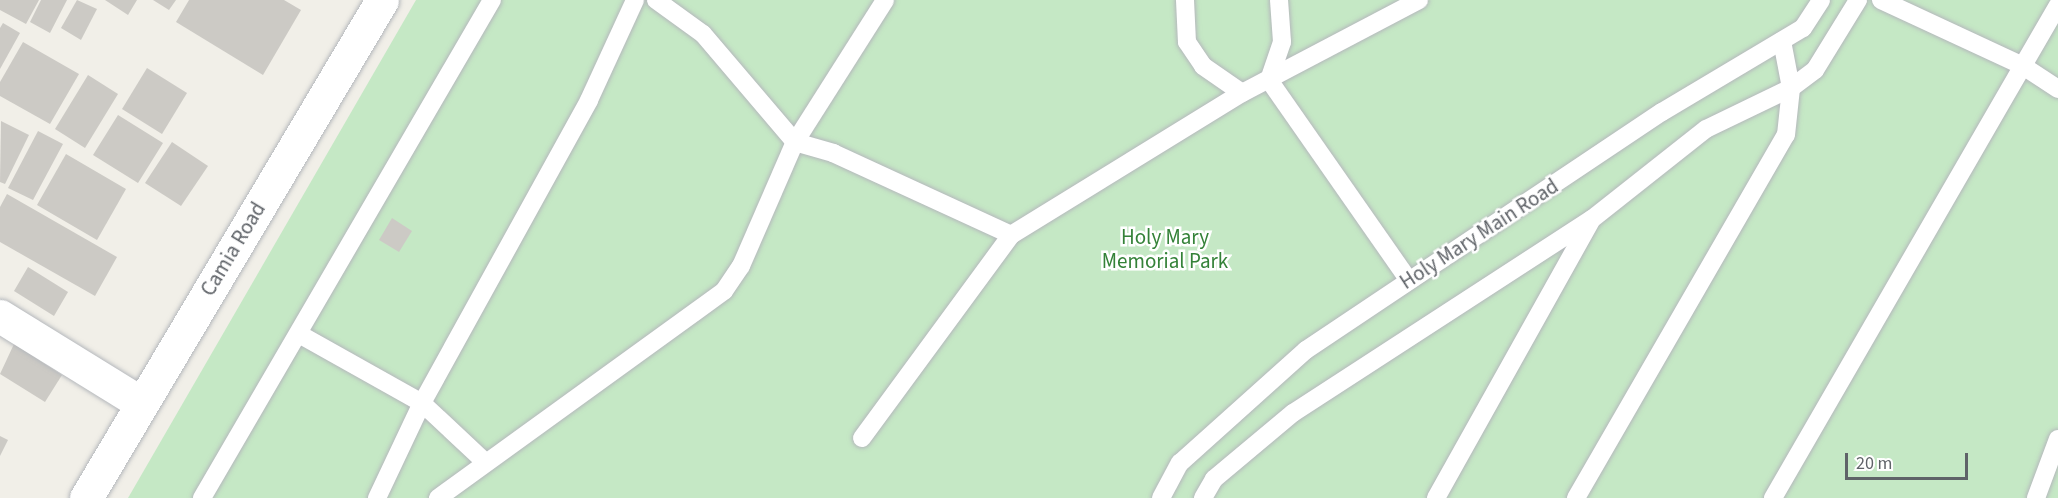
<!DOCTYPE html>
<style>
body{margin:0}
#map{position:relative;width:2058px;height:498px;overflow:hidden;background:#f1efe8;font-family:"Source Sans 3",sans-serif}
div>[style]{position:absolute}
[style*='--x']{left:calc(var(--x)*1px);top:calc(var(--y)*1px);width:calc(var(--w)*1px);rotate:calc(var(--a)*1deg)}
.green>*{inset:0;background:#c5e8c5}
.building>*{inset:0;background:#cccac5}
.roads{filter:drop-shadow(0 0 2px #b5b8bc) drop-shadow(0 0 2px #b5b8bc)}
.lane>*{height:18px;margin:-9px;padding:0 9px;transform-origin:9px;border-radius:9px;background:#fff}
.street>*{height:33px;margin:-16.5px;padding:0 16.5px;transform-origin:16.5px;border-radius:16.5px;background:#fff}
.secondary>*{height:33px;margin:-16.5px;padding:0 16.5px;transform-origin:16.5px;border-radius:16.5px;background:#fff}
span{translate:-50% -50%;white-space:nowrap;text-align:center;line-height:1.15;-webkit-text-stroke:5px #fff;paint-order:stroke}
.street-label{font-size:21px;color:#5f6368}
.park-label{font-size:21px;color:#348238}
.scale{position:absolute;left:1845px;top:453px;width:123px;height:27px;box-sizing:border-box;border:3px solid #5f6368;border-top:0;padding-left:8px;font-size:18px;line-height:21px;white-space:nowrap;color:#5f6368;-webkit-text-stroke:4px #fff;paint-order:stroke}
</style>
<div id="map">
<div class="green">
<div style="clip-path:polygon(416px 0,2058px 0,2058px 498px,128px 498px)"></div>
</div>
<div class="building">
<div style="clip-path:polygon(0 0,39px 0,26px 24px,0 10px)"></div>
<div style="clip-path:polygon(41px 0,67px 0,50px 33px,30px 22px)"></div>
<div style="clip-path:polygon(77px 0,97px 9px,81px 40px,61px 28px)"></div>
<div style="clip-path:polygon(105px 0,137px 0,128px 15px)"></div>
<div style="clip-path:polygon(153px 0,176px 0,169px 10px)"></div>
<div style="clip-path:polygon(189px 0,284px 0,301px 10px,263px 75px,176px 22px)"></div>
<div style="clip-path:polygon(3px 23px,20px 33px,0 69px,0 28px)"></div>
<div style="clip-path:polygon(23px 42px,79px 74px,50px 124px,0 96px,0 82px)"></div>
<div style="clip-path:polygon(147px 68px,187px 93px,162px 134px,122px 109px)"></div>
<div style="clip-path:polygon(88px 75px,118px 94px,85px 148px,55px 129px)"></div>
<div style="clip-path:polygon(118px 115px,163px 143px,138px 183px,93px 155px)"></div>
<div style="clip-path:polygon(1px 121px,29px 135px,5px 184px,0 182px)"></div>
<div style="clip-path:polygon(38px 131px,63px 144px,33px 200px,8px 188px)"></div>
<div style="clip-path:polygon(172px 142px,208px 166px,181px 206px,145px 183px)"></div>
<div style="clip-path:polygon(66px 154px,126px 189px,97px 240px,37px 205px)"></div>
<div style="clip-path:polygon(7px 194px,117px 257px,95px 296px,0 242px,0 207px)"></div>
<div style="clip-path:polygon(392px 218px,412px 231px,399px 252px,379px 240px)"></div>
<div style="clip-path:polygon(28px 267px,68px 292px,54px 316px,14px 291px)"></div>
<div style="clip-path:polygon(14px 344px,62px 375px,45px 402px,0 374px)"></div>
<div style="clip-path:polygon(0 436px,8px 440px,0 456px)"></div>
</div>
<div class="roads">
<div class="lane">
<div style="--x:656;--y:0;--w:58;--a:35.9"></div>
<div style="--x:703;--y:34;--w:142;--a:49.6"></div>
<div style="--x:795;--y:142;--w:40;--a:16"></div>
<div style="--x:833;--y:153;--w:196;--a:24.7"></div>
<div style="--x:1185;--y:0;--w:42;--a:87.3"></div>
<div style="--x:1187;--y:42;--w:29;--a:56"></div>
<div style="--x:1203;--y:66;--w:47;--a:34.7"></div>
<div style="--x:1279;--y:0;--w:42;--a:85.9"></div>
<div style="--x:1282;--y:42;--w:40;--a:108.9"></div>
<div style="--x:1269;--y:80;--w:243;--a:55.1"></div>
<div style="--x:1881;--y:0;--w:157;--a:24.9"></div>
<div style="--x:2023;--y:66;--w:42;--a:33.3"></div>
<div style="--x:299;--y:334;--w:141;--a:29.3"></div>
<div style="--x:422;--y:403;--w:86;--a:43.1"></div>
<div style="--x:862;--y:438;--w:252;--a:-53.7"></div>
<div style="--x:1011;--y:235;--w:271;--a:-31.6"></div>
<div style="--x:1242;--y:93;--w:200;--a:-27.7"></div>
<div style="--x:202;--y:498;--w:576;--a:-59.79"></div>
<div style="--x:377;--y:498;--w:105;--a:-64.7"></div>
<div style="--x:422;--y:403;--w:346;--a:-61.1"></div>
<div style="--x:589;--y:100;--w:110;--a:-65.3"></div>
<div style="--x:438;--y:498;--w:353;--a:-35.9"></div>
<div style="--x:724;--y:291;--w:30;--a:-56"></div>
<div style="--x:741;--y:266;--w:135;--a:-66.5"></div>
<div style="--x:795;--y:142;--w:168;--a:-57.6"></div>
<div style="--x:1161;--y:498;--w:40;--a:-62"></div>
<div style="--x:1180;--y:463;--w:169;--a:-41.9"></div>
<div style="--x:1306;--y:350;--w:428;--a:-33.8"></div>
<div style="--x:1662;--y:112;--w:164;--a:-30.8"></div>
<div style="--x:1803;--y:28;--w:33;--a:-57"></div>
<div style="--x:1203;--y:498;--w:22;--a:-60"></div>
<div style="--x:1214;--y:479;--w:103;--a:-39.9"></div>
<div style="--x:1293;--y:413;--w:356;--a:-33"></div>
<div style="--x:1592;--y:219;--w:145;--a:-38.3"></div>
<div style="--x:1706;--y:129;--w:94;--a:-25.8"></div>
<div style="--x:1791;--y:88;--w:30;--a:-37"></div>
<div style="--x:1815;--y:70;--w:82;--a:-58.4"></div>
<div style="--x:1436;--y:498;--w:317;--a:-60.8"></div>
<div style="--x:1576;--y:498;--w:419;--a:-60"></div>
<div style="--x:1786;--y:135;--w:47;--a:-83.9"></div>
<div style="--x:1791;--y:88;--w:48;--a:-100.8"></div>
<div style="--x:1773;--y:498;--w:569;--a:-59.97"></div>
<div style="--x:2036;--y:498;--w:63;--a:-69.6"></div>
</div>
<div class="street">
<div style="--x:0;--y:316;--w:166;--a:31.7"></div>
</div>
<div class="secondary">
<div style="--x:86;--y:498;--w:579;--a:-59.27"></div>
</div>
</div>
<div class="street-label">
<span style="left:1479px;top:234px;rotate:-33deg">Holy Mary Main Road</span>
<span style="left:233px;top:249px;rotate:-59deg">Camia Road</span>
</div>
<div class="park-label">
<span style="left:1165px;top:249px">Holy Mary<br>Memorial Park</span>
</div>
<div class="scale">20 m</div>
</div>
